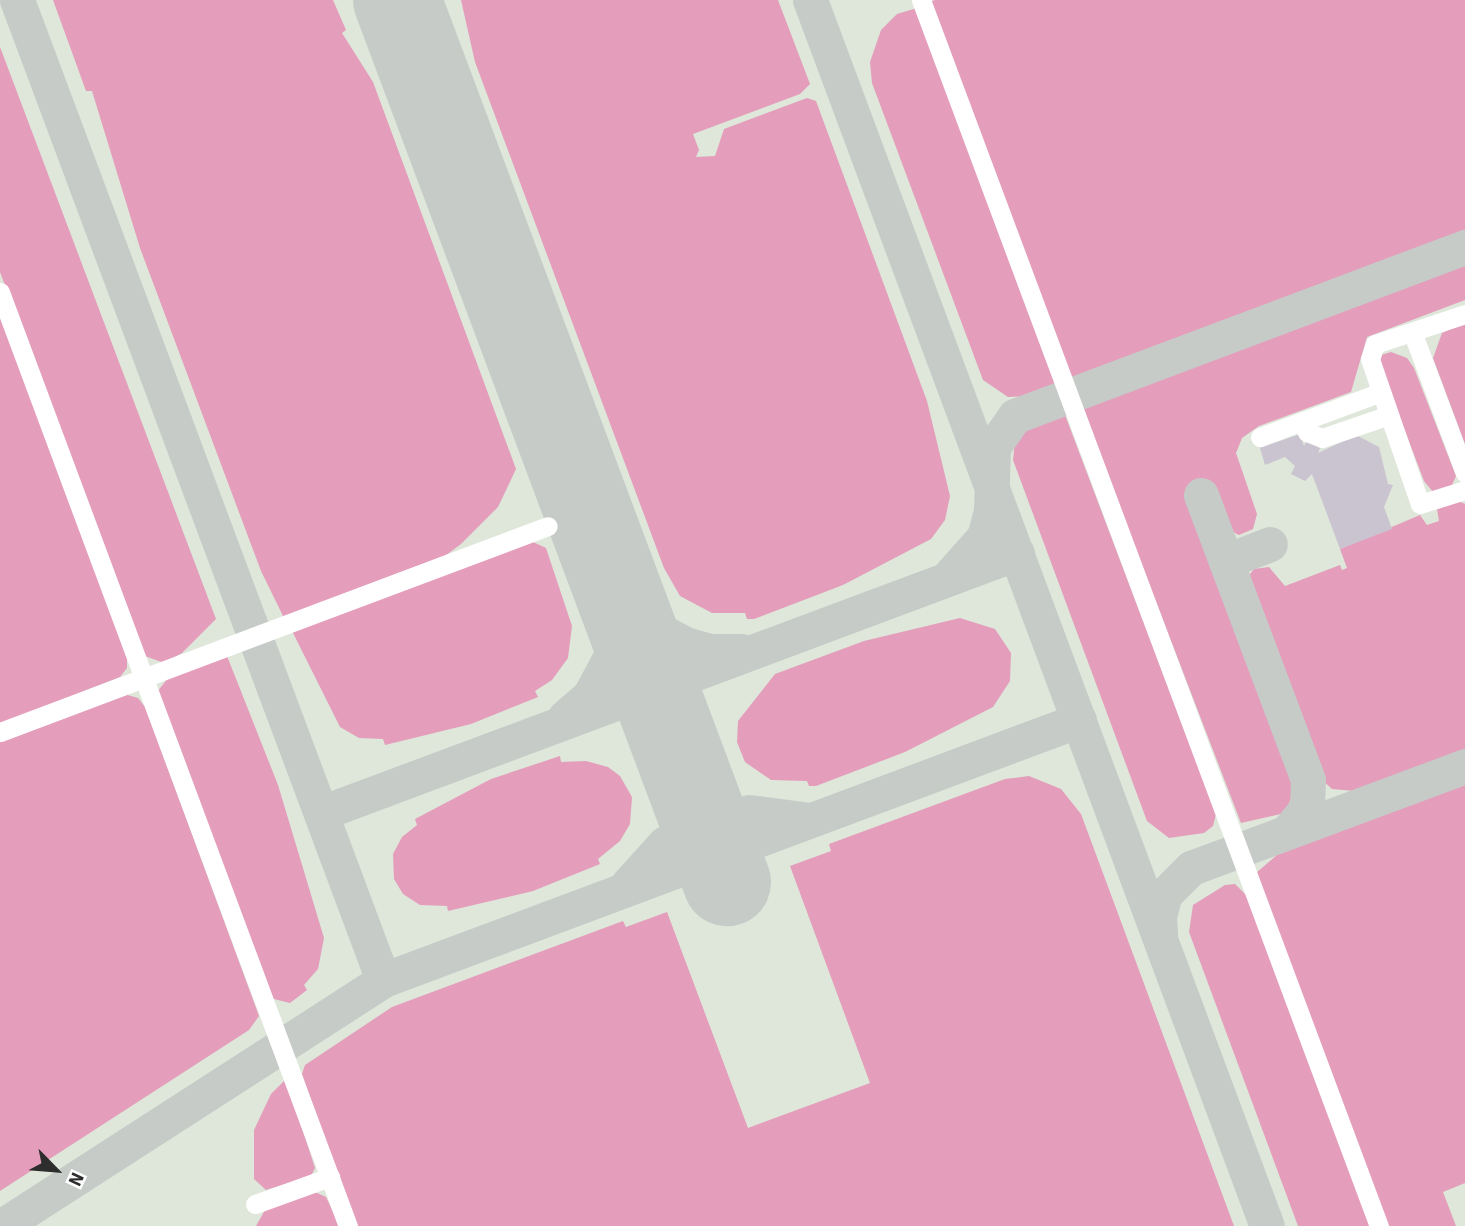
<!DOCTYPE html>
<style>
body{margin:0}
#map{position:relative;width:1465px;height:1226px;overflow:hidden;background:#e6dfee;font-family:"Source Sans 3",sans-serif}
div>[style]{position:absolute}
[style*='--x']{left:calc(var(--x)*1px);top:calc(var(--y)*1px);width:calc(var(--w)*1px);rotate:calc(var(--a)*1deg)}
.airport>*{inset:0;background:#dee7da}
.green>*{inset:0;background:#e49dbb}
.taxiway>*{height:35px;margin:-17.5px;padding:0 17.5px;transform-origin:17.5px;border-radius:17.5px;background:#c6cbc8}
.runway>*{height:88px;margin:-44px;padding:0 44px;transform-origin:44px;border-radius:44px;background:#c6cbc8}
.building>*{inset:0;background:#cac4d1}
.minor>*{height:19px;margin:-9.5px;padding:0 9.5px;transform-origin:9.5px;border-radius:9.5px;background:#fff}
span{translate:-50% -50%;white-space:nowrap;text-align:center;line-height:1.15;-webkit-text-stroke:5px #fff;paint-order:stroke}
.north{position:absolute;left:21px;top:1135px;width:70px;height:70px;-webkit-text-stroke:5px #fff;paint-order:stroke;rotate:115deg;font-size:19px;font-weight:700;line-height:28px;text-align:center;color:#2d2d2d}
.north::after{content:'';display:block;margin:auto;width:24px;height:32px;background:#2d2d2d;clip-path:polygon(50% 0,100% 100%,50% 72%,0 100%)}
</style>
<div id="map">
<div class="airport">
<div style="clip-path:polygon(0 0,1465px 0,1465px 1226px,0 1226px)"></div>
</div>
<div class="green">
<div style="clip-path:polygon(53px 0,333px 0,346px 30px,342px 33px,373px 82px,516px 469px,498px 507px,461px 544px,445px 556px,284px 618px,261px 571px,140px 248px,92px 91px,86px 91px)"></div>
<div style="clip-path:polygon(461px 0,778px 0,810px 84px,800px 94px,693px 134px,699px 150px,696px 157px,715px 156px,724px 129px,807px 98px,816px 101px,927px 401px,950px 496px,945px 520px,931px 539px,843px 585px,754px 619px,747px 619px,745px 613px,712px 613px,680px 596px,664px 568px,475px 62px)"></div>
<div style="clip-path:polygon(935px 0,1465px 0,1465px 235px,1072px 381px,930px 2px)"></div>
<div style="clip-path:polygon(917px 8px,1056px 384px,1033px 396px,1008px 397px,983px 380px,872px 83px,870px 62px,881px 30px,897px 14px)"></div>
<div style="clip-path:polygon(0 47px,216px 619px,182px 653px,164px 663px,145px 656px,0 272px)"></div>
<div style="clip-path:polygon(1465px 258px,1465px 300px,1367px 337px,1351px 392px,1259px 426px,1242px 438px,1236px 453px,1257px 514px,1253px 529px,1239px 535px,1223px 527px,1208px 487px,1189px 494px,1295px 789px,1285px 813px,1241px 823px,1079px 401px)"></div>
<div style="clip-path:polygon(0 314px,127px 656px,127px 668px,120px 677px,0 724px)"></div>
<div style="clip-path:polygon(1465px 322px,1465px 444px,1433px 358px,1442px 333px)"></div>
<div style="clip-path:polygon(1391px 352px,1407px 358px,1414px 368px,1456px 476px,1452px 485px,1433px 492px,1424px 481px,1379px 362px,1381px 355px)"></div>
<div style="clip-path:polygon(1062px 407px,1216px 814px,1213px 826px,1204px 833px,1169px 838px,1147px 821px,1013px 460px,1015px 441px,1026px 424px)"></div>
<div style="clip-path:polygon(1458px 501px,1465px 504px,1465px 749px,1354px 791px,1332px 789px,1319px 777px,1304px 746px,1246px 590px,1247px 578px,1254px 569px,1269px 567px,1285px 586px,1340px 565px,1342px 570px,1347px 568px,1340px 549px,1420px 515px,1427px 525px,1439px 521px,1437px 509px)"></div>
<div style="clip-path:polygon(533px 542px,546px 548px,572px 626px,568px 658px,552px 680px,535px 691px,538px 697px,471px 724px,385px 745px,383px 739px,359px 738px,340px 727px,292px 631px)"></div>
<div style="clip-path:polygon(960px 618px,995px 629px,1011px 653px,1010px 681px,993px 707px,905px 752px,816px 786px,809px 786px,807px 781px,771px 780px,745px 762px,737px 742px,738px 721px,775px 674px,864px 641px)"></div>
<div style="clip-path:polygon(227px 656px,278px 785px,324px 938px,318px 969px,304px 985px,307px 990px,290px 1003px,270px 998px,157px 692px,168px 678px)"></div>
<div style="clip-path:polygon(124px 694px,138px 698px,145px 707px,259px 1016px,249px 1030px,0 1191px,0 740px)"></div>
<div style="clip-path:polygon(560px 756px,561px 762px,586px 761px,608px 767px,620px 776px,632px 797px,630px 824px,620px 841px,598px 859px,600px 864px,533px 891px,448px 911px,447px 906px,420px 905px,403px 894px,394px 879px,393px 854px,402px 837px,417px 825px,415px 819px,491px 779px)"></div>
<div style="clip-path:polygon(1029px 776px,1061px 789px,1081px 814px,1234px 1226px,354px 1226px,302px 1074px,305px 1065px,392px 1007px,623px 921px,626px 927px,667px 912px,748px 1128px,870px 1083px,790px 866px,831px 851px,829px 844px,1005px 779px)"></div>
<div style="clip-path:polygon(1465px 781px,1465px 1183px,1443px 1192px,1456px 1226px,1385px 1226px,1256px 873px,1284px 849px)"></div>
<div style="clip-path:polygon(1235px 884px,1247px 896px,1370px 1226px,1298px 1226px,1189px 932px,1193px 905px,1225px 885px)"></div>
<div style="clip-path:polygon(286px 1079px,315px 1168px,311px 1176px,266px 1190px,254px 1179px,254px 1130px,271px 1094px)"></div>
<div style="clip-path:polygon(315px 1192px,326px 1197px,340px 1226px,256px 1226px,265px 1210px)"></div>
</div>
<div class="taxiway">
<div style="--x:17;--y:0;--w:1046;--a:69.52"></div>
<div style="--x:810;--y:0;--w:1308;--a:69.56"></div>
<div style="--x:574;--y:464;--w:123;--a:69.5"></div>
<div style="--x:617;--y:579;--w:36;--a:58"></div>
<div style="--x:636;--y:609;--w:29;--a:44"></div>
<div style="--x:657;--y:629;--w:32;--a:28"></div>
<div style="--x:685;--y:644;--w:25;--a:16"></div>
<div style="--x:709;--y:651;--w:32;--a:0"></div>
<div style="--x:1201;--y:495;--w:304;--a:69.4"></div>
<div style="--x:1308;--y:780;--w:28;--a:92"></div>
<div style="--x:1307;--y:808;--w:31;--a:130"></div>
<div style="--x:1226;--y:561;--w:47;--a:-21.1"></div>
<div style="--x:951;--y:574;--w:50;--a:-48.3"></div>
<div style="--x:984;--y:537;--w:27;--a:-75"></div>
<div style="--x:991;--y:511;--w:64;--a:-88.2"></div>
<div style="--x:993;--y:447;--w:38;--a:-55"></div>
<div style="--x:1015;--y:416;--w:481;--a:-20.6"></div>
<div style="--x:565;--y:717;--w:33;--a:-41"></div>
<div style="--x:590;--y:695;--w:49;--a:-61.9"></div>
<div style="--x:613;--y:652;--w:39;--a:-83"></div>
<div style="--x:618;--y:613;--w:36;--a:-101"></div>
<div style="--x:749;--y:812;--w:55;--a:7.3"></div>
<div style="--x:321;--y:813;--w:743;--a:-20.48"></div>
<div style="--x:628;--y:884;--w:55;--a:-47.9"></div>
<div style="--x:1160;--y:934;--w:18;--a:-93"></div>
<div style="--x:1159;--y:916;--w:23;--a:-75"></div>
<div style="--x:1165;--y:894;--w:37;--a:-45"></div>
<div style="--x:1191;--y:868;--w:292;--a:-20.4"></div>
<div style="--x:2;--y:1226;--w:454;--a:-32.8"></div>
<div style="--x:383;--y:980;--w:743;--a:-20.48"></div>
</div>
<div class="runway">
<div style="--x:397;--y:0;--w:942;--a:69.49"></div>
</div>
<div class="building">
<div style="clip-path:polygon(1300px 434px,1304px 446px,1307px 440px,1321px 446px,1318px 453px,1356px 435px,1379px 447px,1388px 484px,1393px 485px,1384px 507px,1392px 529px,1340px 549px,1312px 474px,1305px 481px,1291px 474px,1295px 466px,1285px 457px,1265px 465px,1260px 448px)"></div>
</div>
<div class="minor">
<div style="--x:921;--y:0;--w:1309;--a:69.52"></div>
<div style="--x:0;--y:292;--w:997;--a:69.57"></div>
<div style="--x:1465;--y:314;--w:95;--a:161.6"></div>
<div style="--x:1375;--y:344;--w:16;--a:108"></div>
<div style="--x:1370;--y:359;--w:153;--a:71"></div>
<div style="--x:1420;--y:504;--w:47;--a:-17.3"></div>
<div style="--x:1413;--y:334;--w:148;--a:69.5"></div>
<div style="--x:1303;--y:421;--w:12;--a:70"></div>
<div style="--x:1307;--y:432;--w:16;--a:22"></div>
<div style="--x:1322;--y:438;--w:71;--a:-18.9"></div>
<div style="--x:1260;--y:437;--w:129;--a:-20.4"></div>
<div style="--x:0;--y:732;--w:585;--a:-20.6"></div>
<div style="--x:255;--y:1204;--w:80;--a:-19.8"></div>
</div>
<div class="north">N</div>
</div>
